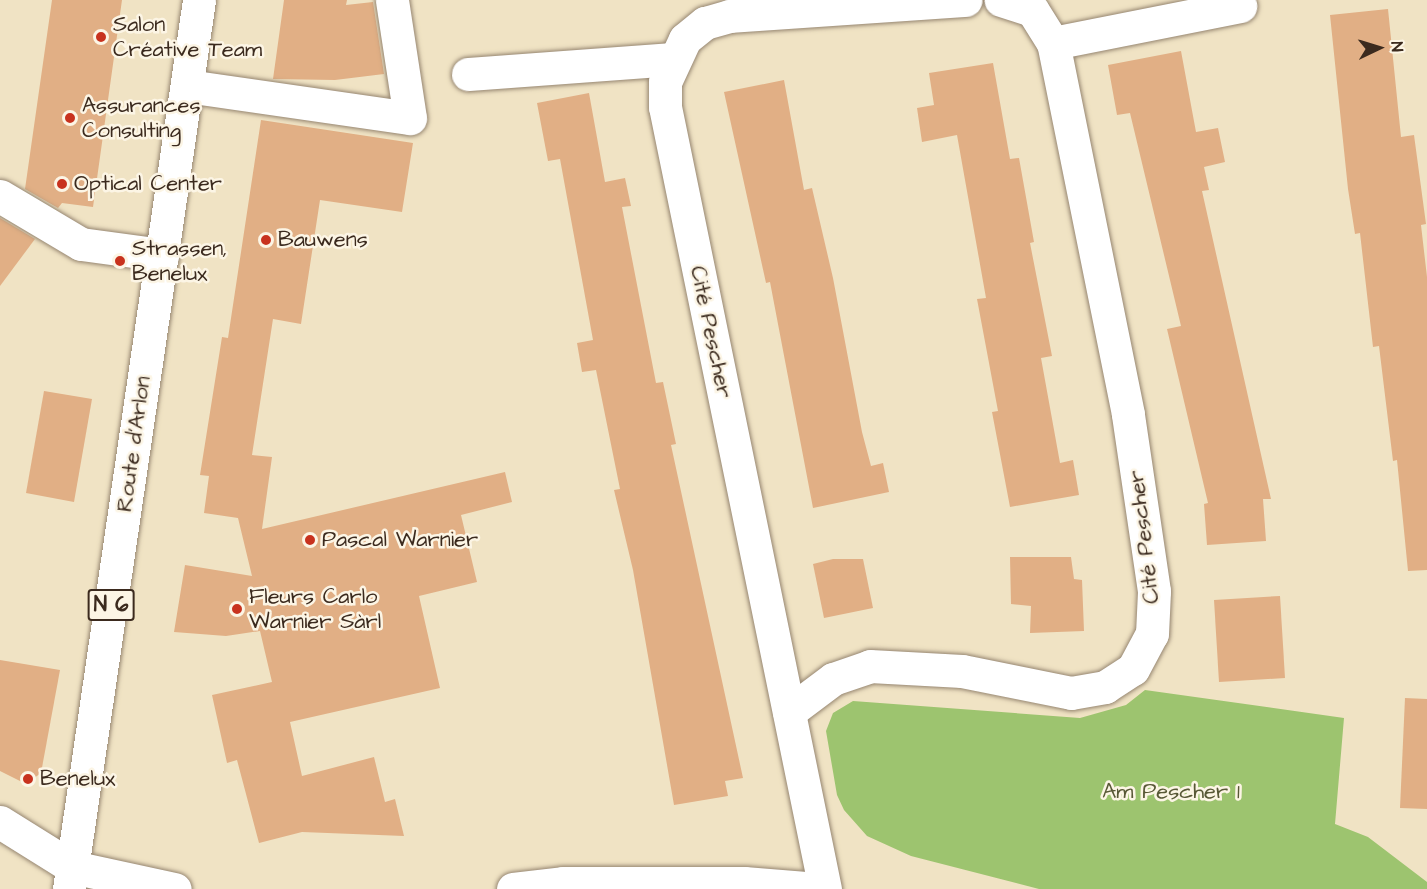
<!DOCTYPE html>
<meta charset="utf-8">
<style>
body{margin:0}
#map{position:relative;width:1427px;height:889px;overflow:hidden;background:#f0e3c4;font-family:"Architects Daughter",sans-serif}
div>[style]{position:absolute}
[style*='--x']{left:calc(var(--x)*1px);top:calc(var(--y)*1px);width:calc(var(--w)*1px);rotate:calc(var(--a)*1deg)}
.green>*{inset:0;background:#9dc46f}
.building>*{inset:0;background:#e1af85}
.roads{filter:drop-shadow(0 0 2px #968671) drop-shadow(0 0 2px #968671)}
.minor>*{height:33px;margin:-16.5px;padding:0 16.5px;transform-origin:16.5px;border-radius:16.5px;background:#fff}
.major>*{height:33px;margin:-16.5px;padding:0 16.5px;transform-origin:16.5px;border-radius:16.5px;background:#fff}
.dots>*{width:16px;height:16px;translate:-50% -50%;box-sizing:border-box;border:3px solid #fcf5e5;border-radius:50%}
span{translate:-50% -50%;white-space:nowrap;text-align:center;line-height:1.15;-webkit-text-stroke:5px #fcf5e5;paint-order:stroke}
.shield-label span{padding:2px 4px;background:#fcf5e5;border:2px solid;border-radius:4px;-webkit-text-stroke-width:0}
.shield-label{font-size:21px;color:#3b2a1e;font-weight:700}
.poi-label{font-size:22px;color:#3b2a1e}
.left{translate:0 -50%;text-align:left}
.street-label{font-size:22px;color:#3b2a1e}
.park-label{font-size:22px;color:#585836}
.north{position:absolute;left:1349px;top:18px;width:60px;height:60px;-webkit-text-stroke:4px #fcf5e5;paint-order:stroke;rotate:86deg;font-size:16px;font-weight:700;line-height:24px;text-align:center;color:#3b2a1e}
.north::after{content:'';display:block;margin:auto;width:21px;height:27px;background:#3b2a1e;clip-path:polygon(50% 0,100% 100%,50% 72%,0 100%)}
</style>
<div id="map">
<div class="green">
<div style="clip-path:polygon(1145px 690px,1344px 718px,1335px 824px,1368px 837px,1427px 882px,1427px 889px,1039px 889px,911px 856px,867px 836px,844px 810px,837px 795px,826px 731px,833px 713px,853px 701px,1080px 718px,1126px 705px)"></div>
</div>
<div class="building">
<div style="clip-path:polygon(52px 0,122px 0,93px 207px,62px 203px,58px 208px,25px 189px)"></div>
<div style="clip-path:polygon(284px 0,347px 0,346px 5px,373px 2px,384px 74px,335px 80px,273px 79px)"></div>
<div style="clip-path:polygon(1388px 9px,1401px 137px,1414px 135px,1426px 224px,1421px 225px,1427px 277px,1427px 570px,1408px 571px,1397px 460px,1393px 461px,1379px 346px,1373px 347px,1360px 233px,1355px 234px,1348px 189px,1330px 15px)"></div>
<div style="clip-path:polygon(1181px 51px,1196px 132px,1218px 128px,1225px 162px,1204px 167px,1209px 190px,1202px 191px,1271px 499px,1263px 499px,1266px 541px,1207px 545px,1204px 504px,1208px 503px,1167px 329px,1181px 326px,1130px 113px,1117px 115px,1108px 65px)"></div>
<div style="clip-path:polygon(993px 63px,1010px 159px,1019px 158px,1034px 242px,1030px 243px,1052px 356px,1041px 358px,1060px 463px,1073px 460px,1079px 495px,1010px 507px,992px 412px,998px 411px,977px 299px,986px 298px,957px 135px,922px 142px,917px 108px,934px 105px,929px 73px)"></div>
<div style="clip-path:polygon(784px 80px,804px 190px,812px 188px,833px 278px,862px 432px,871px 466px,883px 463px,889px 492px,813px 508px,770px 282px,766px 283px,724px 92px)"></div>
<div style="clip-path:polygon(589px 93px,605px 182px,625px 178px,631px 206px,622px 207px,656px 383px,663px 382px,676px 444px,671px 445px,743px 778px,725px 781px,728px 796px,674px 805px,633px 570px,614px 490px,620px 489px,596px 370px,582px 372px,577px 343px,593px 340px,560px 159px,548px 161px,537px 103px)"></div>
<div style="clip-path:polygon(261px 120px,413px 143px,402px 212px,320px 200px,301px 324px,273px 319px,252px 455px,272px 457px,262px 529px,505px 472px,512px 502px,461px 515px,477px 582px,419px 596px,440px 688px,290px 722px,302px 776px,374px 757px,385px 802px,395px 799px,404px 836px,302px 832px,259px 843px,237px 760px,227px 763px,212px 695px,272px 682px,260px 631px,226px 636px,174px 632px,185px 565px,252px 576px,238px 518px,204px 513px,209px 476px,200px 475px,222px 337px,228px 338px)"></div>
<div style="clip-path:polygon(0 218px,35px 239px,0 286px)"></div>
<div style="clip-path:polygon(44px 391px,92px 399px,74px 502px,26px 493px)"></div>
<div style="clip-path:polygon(1010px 557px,1071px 557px,1074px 579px,1082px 580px,1084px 631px,1030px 633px,1031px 606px,1011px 604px)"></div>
<div style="clip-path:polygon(833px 559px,863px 559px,873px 608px,824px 618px,813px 564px)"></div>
<div style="clip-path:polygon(1280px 596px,1285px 678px,1219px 682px,1214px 600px)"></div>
<div style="clip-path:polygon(0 660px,60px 670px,41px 773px,26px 784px,0 771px)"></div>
<div style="clip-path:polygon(1405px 698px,1427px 699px,1427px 809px,1400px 808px)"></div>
</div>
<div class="roads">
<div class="minor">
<div style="--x:1053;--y:43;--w:191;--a:-11.2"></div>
<div style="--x:468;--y:74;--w:206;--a:-4.2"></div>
<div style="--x:187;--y:86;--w:225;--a:8.2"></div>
<div style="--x:410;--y:118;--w:119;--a:-98.7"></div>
<div style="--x:0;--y:196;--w:94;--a:30.7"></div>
<div style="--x:81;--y:244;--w:82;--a:7.7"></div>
<div style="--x:789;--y:712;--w:55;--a:-36.9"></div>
<div style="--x:833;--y:679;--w:39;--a:-19"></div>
<div style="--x:870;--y:666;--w:92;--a:3.1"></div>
<div style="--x:962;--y:671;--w:111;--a:11.4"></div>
<div style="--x:1071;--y:693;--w:35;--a:-10"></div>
<div style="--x:1105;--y:687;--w:33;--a:-33"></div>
<div style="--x:1133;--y:669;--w:40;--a:-62"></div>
<div style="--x:1152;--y:634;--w:43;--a:-87.3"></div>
<div style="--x:1154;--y:591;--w:179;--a:-98.4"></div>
<div style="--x:1128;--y:414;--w:379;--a:-101.4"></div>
<div style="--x:1053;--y:43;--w:39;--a:-122"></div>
<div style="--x:1032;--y:10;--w:33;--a:-162"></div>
<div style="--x:825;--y:889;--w:798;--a:-101.56"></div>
<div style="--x:665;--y:107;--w:25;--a:-90"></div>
<div style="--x:665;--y:82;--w:47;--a:-65.1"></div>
<div style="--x:685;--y:39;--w:26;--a:-39"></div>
<div style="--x:705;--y:23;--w:26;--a:-16"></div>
<div style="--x:730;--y:16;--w:236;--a:-3.9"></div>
</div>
<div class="major">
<div style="--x:0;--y:822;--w:85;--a:32"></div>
<div style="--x:72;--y:867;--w:105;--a:12.1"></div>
<div style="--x:69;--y:889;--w:898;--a:-81.68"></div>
<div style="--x:513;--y:889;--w:50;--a:-6.8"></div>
<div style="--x:563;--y:883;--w:181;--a:0"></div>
<div style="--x:744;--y:883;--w:74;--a:4.6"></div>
</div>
</div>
<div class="dots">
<div style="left:101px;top:37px;background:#c8321e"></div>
<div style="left:70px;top:118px;background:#c8321e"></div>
<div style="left:62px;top:184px;background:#c8321e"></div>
<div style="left:266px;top:240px;background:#c8321e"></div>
<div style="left:120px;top:261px;background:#c8321e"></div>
<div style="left:310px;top:540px;background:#c8321e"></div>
<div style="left:237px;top:609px;background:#c8321e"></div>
<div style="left:28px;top:779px;background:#c8321e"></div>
</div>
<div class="shield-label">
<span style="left:111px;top:605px">N 6</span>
</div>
<div class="poi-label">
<span class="left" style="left:113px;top:37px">Salon<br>Créative Team</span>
<span class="left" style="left:82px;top:118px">Assurances<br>Consulting</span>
<span class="left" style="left:74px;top:184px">Optical Center</span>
<span class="left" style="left:278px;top:240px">Bauwens</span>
<span class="left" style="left:132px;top:261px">Strassen,<br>Benelux</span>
<span class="left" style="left:322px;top:540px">Pascal Warnier</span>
<span class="left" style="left:249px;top:609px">Fleurs Carlo<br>Warnier Sàrl</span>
<span class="left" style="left:40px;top:779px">Benelux</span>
</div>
<div class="street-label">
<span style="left:711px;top:332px;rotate:78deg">Cité Pescher</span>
<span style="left:134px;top:444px;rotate:-82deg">Route d'Arlon</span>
<span style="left:1144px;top:537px;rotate:-97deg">Cité Pescher</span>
</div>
<div class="park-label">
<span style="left:1171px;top:792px">Am Pescher 1</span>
</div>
<div class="north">N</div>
</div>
